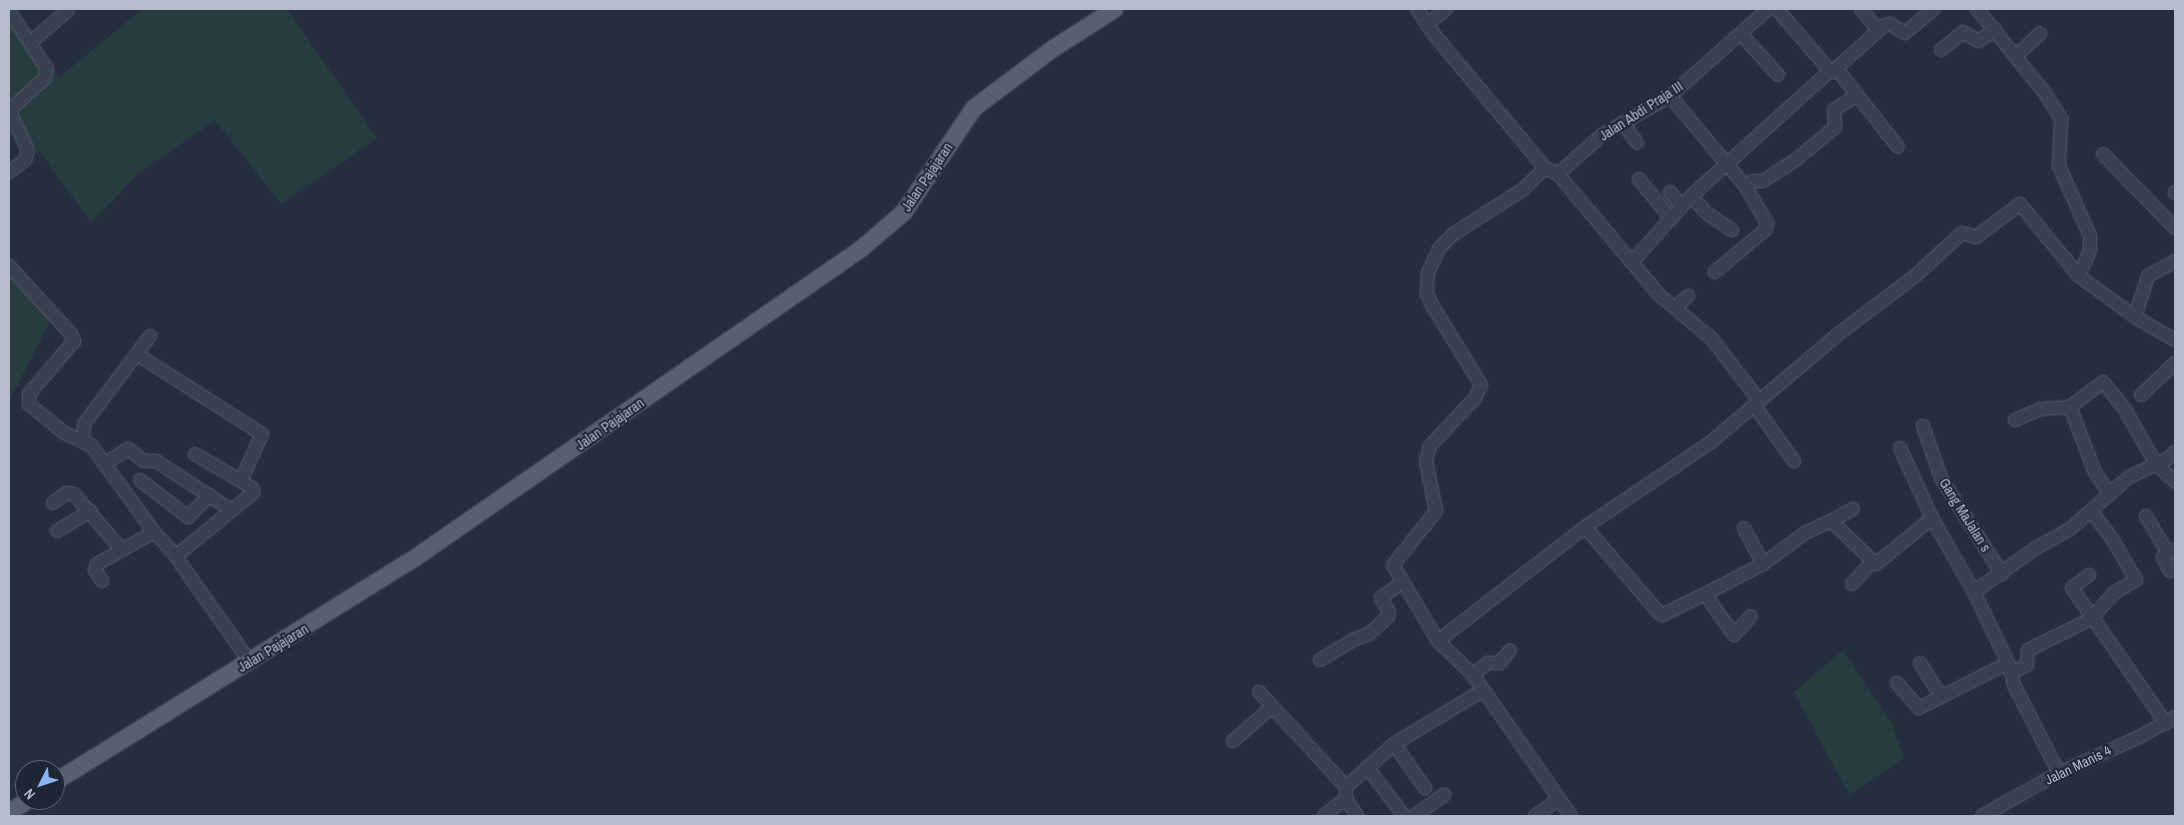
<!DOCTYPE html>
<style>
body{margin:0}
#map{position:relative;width:2184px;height:825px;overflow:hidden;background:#242f3e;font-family:"Archivo Narrow",sans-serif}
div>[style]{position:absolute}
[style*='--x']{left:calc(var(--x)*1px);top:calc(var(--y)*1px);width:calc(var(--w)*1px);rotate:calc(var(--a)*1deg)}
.green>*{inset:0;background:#263c3f}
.roads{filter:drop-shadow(0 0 1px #565f6c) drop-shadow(0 0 1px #565f6c)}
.minor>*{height:12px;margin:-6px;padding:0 6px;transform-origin:6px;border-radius:6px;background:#38414e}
.major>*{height:16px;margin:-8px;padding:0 8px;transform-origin:8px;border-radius:8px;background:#56606e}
span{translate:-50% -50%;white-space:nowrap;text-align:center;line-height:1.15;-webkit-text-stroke:4px #1d2633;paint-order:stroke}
.street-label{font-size:14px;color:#b4bcc9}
.frame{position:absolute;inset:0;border:10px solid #b4bcc9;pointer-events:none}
.north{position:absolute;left:15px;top:760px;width:50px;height:50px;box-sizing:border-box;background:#1d2633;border:1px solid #59626f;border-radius:50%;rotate:229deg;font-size:14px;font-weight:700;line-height:20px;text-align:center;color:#b4bcc9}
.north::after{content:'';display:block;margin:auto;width:18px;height:22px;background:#8ab4f8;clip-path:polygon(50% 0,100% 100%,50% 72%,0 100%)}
</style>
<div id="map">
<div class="green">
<div style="clip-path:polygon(143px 9px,287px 9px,377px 138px,281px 204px,215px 120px,137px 175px,91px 223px,9px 109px,9px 20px,59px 77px)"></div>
<div style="clip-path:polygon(9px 273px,52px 319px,9px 401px)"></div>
<div style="clip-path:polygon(1843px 650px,1892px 724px,1904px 758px,1849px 795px,1794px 692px)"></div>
</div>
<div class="roads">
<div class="minor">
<div style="--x:1417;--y:9;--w:34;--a:56"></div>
<div style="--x:1436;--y:37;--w:170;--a:50.2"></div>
<div style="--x:1545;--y:168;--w:32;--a:136"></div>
<div style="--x:1522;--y:190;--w:83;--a:147.3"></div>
<div style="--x:1452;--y:235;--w:19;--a:133"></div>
<div style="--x:1439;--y:249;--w:26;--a:115"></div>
<div style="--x:1428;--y:273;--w:21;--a:93"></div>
<div style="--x:1427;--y:294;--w:12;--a:66"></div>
<div style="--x:1432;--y:305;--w:94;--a:58.5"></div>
<div style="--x:1481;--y:385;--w:14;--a:115"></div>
<div style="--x:1475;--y:398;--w:66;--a:133.2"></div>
<div style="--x:1430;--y:446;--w:16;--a:105"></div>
<div style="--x:1426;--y:461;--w:51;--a:78.7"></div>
<div style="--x:1436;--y:511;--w:69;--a:128.5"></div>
<div style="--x:1393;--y:565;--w:88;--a:59.4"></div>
<div style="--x:1438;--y:641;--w:49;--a:44.2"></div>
<div style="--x:1473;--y:675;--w:172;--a:55.2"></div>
<div style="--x:1777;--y:9;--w:82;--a:49.5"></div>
<div style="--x:1830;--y:71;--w:9;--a:6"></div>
<div style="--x:1839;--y:72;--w:95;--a:51.8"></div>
<div style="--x:1861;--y:9;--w:28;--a:51"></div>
<div style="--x:1977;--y:9;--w:108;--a:51"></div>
<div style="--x:2045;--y:93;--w:31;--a:58"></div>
<div style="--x:2061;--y:119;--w:47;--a:92.4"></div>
<div style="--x:2059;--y:166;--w:77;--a:66.1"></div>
<div style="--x:2090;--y:236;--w:14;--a:90"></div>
<div style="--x:2090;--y:250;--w:28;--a:113"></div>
<div style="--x:2079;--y:276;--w:69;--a:36.2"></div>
<div style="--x:2135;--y:317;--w:46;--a:29.9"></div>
<div style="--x:9;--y:11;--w:69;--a:56.8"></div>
<div style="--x:47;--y:69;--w:10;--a:107"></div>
<div style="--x:44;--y:79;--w:43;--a:137.8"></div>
<div style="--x:12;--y:108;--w:9;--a:90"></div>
<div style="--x:12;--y:117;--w:37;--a:64"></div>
<div style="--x:28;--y:150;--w:10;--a:107"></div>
<div style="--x:25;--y:160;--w:20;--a:143"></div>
<div style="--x:1427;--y:25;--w:25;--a:-40"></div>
<div style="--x:1741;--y:34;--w:55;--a:47.9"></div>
<div style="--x:31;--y:42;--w:48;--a:-40.7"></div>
<div style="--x:67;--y:11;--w:2;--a:-117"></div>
<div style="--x:1941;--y:50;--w:28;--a:-39"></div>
<div style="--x:1963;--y:32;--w:17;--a:31"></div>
<div style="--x:1978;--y:41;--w:21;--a:-31"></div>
<div style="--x:2016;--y:56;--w:33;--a:-43"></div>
<div style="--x:1832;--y:72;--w:71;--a:-41.6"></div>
<div style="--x:1885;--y:25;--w:5;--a:-11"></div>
<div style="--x:1890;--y:24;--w:17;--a:31"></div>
<div style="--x:1905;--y:33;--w:38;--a:-40"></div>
<div style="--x:1670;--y:96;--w:119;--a:50.1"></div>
<div style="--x:1746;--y:187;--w:42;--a:59.7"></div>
<div style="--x:1767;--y:223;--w:6;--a:99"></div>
<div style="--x:1766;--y:229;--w:67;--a:139.9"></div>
<div style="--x:1623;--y:123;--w:24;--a:55"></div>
<div style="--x:2103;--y:154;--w:103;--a:45.8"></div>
<div style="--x:1545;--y:168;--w:14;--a:25"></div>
<div style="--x:1558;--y:174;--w:158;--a:50.1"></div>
<div style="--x:1659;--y:295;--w:67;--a:39.6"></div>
<div style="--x:1711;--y:338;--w:78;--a:52.3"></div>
<div style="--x:1558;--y:174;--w:59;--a:-41.6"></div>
<div style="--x:1602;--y:135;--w:78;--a:-29.8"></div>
<div style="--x:1670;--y:96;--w:131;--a:-41.6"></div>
<div style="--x:1639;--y:179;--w:51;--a:51.3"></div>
<div style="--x:1746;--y:187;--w:9;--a:-41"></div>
<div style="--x:1753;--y:181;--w:10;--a:0"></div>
<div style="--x:1763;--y:181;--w:40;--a:-32.9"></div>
<div style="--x:1797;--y:159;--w:50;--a:-40.1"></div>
<div style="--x:1835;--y:127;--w:17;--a:-93"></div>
<div style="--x:1834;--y:110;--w:27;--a:-33"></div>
<div style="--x:1670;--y:192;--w:18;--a:52"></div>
<div style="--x:2175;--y:193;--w:1;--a:-90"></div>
<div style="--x:1691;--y:196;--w:25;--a:47"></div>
<div style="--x:1708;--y:214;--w:29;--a:34"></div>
<div style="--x:1633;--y:261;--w:87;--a:-48.3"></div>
<div style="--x:1691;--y:196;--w:187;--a:-42"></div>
<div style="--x:9;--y:266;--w:92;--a:47.6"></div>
<div style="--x:71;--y:334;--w:8;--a:67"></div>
<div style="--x:74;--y:341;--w:70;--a:130.3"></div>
<div style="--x:29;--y:394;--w:10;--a:90"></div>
<div style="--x:29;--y:404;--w:45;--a:39.6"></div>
<div style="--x:64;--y:433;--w:30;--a:24"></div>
<div style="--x:91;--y:445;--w:107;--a:54.1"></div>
<div style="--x:154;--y:532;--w:26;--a:47"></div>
<div style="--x:172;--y:551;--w:136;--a:54.9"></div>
<div style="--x:1675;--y:308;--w:18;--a:-43"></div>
<div style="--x:2135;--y:317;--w:43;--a:-72.4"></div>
<div style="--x:2148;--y:276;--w:31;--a:-29"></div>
<div style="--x:138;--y:355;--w:147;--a:32.5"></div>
<div style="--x:262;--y:434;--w:51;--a:114.1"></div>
<div style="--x:241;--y:481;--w:14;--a:34"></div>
<div style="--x:253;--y:489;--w:4;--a:90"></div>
<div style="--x:253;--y:493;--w:99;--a:140.7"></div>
<div style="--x:2141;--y:395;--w:47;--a:-43.3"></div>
<div style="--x:1754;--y:405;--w:69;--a:54.5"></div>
<div style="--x:2070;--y:407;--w:70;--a:69"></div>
<div style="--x:2095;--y:472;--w:27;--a:56"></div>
<div style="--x:2015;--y:420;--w:28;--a:-23"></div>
<div style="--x:2041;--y:409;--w:29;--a:-4"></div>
<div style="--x:2070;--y:407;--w:41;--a:-37.1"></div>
<div style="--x:2103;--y:382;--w:33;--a:51"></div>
<div style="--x:2124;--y:408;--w:64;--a:60.3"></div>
<div style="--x:2156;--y:464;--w:26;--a:43"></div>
<div style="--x:1923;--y:426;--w:55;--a:70.9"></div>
<div style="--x:1941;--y:478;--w:114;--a:57.6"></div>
<div style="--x:83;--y:440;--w:16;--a:-86"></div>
<div style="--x:84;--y:424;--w:110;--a:-53.1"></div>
<div style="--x:1900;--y:448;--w:77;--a:65.4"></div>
<div style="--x:195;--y:454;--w:53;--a:30.4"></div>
<div style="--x:104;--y:464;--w:28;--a:-32"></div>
<div style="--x:128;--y:449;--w:20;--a:37"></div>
<div style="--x:144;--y:461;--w:12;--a:0"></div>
<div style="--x:156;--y:461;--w:90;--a:33.2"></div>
<div style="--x:140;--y:480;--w:61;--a:37.6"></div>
<div style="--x:188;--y:517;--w:31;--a:-45"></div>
<div style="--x:53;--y:503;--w:16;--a:-38"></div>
<div style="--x:66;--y:493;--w:8;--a:7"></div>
<div style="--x:74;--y:494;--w:72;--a:49.5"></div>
<div style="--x:2146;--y:516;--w:43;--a:59.3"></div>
<div style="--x:1831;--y:521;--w:25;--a:-29"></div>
<div style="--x:1585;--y:527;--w:113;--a:49.3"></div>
<div style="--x:1659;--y:613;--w:4;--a:34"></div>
<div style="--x:1662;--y:615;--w:48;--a:-26"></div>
<div style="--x:1705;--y:594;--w:50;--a:54.7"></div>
<div style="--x:1734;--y:635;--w:25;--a:-48"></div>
<div style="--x:1744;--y:528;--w:41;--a:62.2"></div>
<div style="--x:57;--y:531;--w:39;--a:-31"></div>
<div style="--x:2170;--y:571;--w:16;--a:-117"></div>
<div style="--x:2163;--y:557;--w:12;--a:-35"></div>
<div style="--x:2089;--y:575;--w:21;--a:143"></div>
<div style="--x:2072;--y:588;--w:165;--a:55.2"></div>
<div style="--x:102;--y:581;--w:13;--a:-122"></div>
<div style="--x:95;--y:570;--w:6;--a:-72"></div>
<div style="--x:97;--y:564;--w:65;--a:-29.3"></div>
<div style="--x:1852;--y:584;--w:28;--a:-48"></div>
<div style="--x:1974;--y:592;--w:76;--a:-35.4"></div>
<div style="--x:2036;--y:548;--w:39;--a:-29"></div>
<div style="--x:2070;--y:529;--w:79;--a:-41.4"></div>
<div style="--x:2129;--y:477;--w:44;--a:-25.4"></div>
<div style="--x:2169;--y:458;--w:8;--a:-45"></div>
<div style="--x:1705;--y:594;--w:65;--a:-27.3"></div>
<div style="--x:1763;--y:564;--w:52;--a:-36.4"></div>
<div style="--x:1805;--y:533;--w:29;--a:-25"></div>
<div style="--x:1831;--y:521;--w:62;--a:43.7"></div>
<div style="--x:1876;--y:564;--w:72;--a:-39.4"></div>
<div style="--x:1932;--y:518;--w:85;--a:60.4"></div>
<div style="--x:1974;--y:592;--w:79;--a:64.4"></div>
<div style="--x:2008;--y:663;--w:25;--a:74"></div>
<div style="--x:2015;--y:687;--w:97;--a:62.9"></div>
<div style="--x:1438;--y:641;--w:186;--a:-37.8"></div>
<div style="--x:1585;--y:527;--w:152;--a:-34"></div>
<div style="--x:1711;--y:442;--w:165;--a:-40.3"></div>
<div style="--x:1837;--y:335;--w:98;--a:-37.1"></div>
<div style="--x:1915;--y:276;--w:64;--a:-42.5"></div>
<div style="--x:1962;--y:233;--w:15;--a:16"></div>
<div style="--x:1976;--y:237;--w:55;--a:-36.9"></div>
<div style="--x:2020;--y:204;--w:93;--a:50.7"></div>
<div style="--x:1320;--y:660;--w:41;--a:-31"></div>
<div style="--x:1355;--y:639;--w:15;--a:-20"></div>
<div style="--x:1369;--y:634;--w:25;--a:-42"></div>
<div style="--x:1388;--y:617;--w:5;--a:-79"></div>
<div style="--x:1389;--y:612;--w:16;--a:-120"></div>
<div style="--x:1381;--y:598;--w:25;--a:-37"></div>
<div style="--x:1920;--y:663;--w:40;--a:58"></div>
<div style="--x:2012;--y:673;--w:17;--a:-28"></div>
<div style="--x:2027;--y:665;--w:15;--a:-86"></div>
<div style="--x:2028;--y:650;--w:70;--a:-26.2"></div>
<div style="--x:2091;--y:619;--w:35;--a:-49"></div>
<div style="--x:2114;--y:593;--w:26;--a:-31"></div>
<div style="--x:2136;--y:580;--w:46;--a:-119.9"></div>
<div style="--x:2113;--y:540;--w:36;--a:-127"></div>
<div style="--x:1473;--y:675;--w:19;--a:-39"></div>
<div style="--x:1488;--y:663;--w:12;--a:0"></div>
<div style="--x:1500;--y:663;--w:16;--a:-52"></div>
<div style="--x:1897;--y:683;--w:33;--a:49"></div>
<div style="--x:1919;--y:708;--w:100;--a:-26.8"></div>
<div style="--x:1259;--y:692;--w:129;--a:47.5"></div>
<div style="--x:1233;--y:741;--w:52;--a:-41.1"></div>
<div style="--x:1394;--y:744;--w:54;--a:54.8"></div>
<div style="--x:1367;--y:767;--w:61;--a:52.9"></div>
<div style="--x:1324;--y:816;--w:28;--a:-39"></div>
<div style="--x:1357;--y:816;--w:21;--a:-121"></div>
<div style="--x:1346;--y:798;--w:11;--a:-90"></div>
<div style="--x:1346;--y:787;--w:64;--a:-41.9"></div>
<div style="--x:1394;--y:744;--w:104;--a:-31.2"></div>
<div style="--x:1414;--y:816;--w:37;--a:-35"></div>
<div style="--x:1535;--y:816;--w:29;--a:-35"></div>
<div style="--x:1982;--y:816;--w:88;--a:-29.2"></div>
<div style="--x:2059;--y:773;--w:85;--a:-24.2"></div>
<div style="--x:2137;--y:738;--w:43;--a:-28.9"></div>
</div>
<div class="major">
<div style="--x:55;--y:782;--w:420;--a:-31.9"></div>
<div style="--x:412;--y:560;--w:546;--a:-34.71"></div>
<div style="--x:861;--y:249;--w:57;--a:-40.7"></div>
<div style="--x:904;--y:212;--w:125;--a:-56.1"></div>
<div style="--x:974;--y:108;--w:100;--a:-36.9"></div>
<div style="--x:1054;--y:48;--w:72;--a:-32.6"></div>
<div style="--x:9;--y:813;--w:23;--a:-34"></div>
</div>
</div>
<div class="street-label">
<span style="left:1641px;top:111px;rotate:-33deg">Jalan Abdi Praja III</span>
<span style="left:927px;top:177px;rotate:-56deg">Jalan Pajajaran</span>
<span style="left:610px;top:424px;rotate:-35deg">Jalan Pajajaran</span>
<span style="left:1965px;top:515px;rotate:58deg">Gang MaJalan s</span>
<span style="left:273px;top:648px;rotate:-31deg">Jalan Pajajaran</span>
<span style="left:2078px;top:765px;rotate:-26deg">Jalan Manis 4</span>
</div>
<div class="frame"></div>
<div class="north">N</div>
</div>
